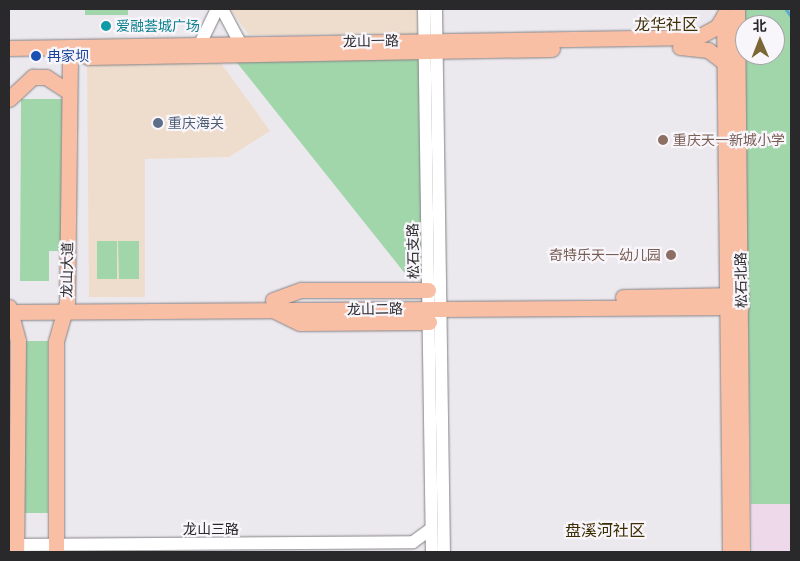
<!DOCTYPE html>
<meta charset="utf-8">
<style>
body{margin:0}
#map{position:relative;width:800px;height:561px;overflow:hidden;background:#ece9ee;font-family:"Asap Condensed","Noto Sans SC",sans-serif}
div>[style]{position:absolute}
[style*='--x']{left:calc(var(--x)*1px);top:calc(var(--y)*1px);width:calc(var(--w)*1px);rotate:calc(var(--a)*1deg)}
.commercial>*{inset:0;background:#edc}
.medical>*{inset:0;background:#edd9e9}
.green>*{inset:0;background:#a1d6ab}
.stream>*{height:2.5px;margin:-1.25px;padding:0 1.25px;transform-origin:1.25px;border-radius:1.25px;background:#58abcd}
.roads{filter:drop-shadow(0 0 1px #858286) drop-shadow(0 0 1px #858286)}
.minor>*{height:12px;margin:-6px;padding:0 6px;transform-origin:6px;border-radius:6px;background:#fff}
.major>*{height:15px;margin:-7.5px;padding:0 7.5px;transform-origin:7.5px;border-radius:7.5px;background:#f8bfa5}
.dots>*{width:14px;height:14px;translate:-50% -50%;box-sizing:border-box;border:2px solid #f9f6fb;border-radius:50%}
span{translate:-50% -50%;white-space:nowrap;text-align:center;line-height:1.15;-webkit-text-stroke:4.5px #f9f6fb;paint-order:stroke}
.culture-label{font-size:14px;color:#0d838f}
.left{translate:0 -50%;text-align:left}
.street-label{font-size:14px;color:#29282a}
.transit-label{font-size:14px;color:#164399}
.service-label{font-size:14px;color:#4e5e75}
.education-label{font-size:14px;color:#785e54}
.right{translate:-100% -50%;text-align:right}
.quarter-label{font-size:16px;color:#3c2d03}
.frame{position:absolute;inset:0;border:10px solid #29282a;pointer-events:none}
.north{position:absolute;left:735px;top:15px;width:50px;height:50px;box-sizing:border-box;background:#f9f6fb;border:1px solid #a6a4a7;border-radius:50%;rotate:359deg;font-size:14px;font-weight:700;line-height:20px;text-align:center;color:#29282a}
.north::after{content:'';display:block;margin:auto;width:18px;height:22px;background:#7b6636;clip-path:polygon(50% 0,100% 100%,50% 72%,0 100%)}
</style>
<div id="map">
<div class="commercial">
<div style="clip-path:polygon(230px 9px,417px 9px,417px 34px,249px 35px)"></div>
<div style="clip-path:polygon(218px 59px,270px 131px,229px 157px,145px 159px,145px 297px,89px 297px,87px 61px)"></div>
</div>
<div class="medical">
<div style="clip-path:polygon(751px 504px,791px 504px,791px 552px,752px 552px)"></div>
</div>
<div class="green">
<div style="clip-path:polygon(85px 9px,128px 9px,128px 15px,85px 15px)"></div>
<div style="clip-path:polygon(evenodd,743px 9px,791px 9px,791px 504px,751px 504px,743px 9px,745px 25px,775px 25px,775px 55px,745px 55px,745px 25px)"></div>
<div style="clip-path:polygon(421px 56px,424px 272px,411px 281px,234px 59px)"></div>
<div style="clip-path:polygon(21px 99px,62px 99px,61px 251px,49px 251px,49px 281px,20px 281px)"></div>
<div style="clip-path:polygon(97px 241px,117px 241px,117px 279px,97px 279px)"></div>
<div style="clip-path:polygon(118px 241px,139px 241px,139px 279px,119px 279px)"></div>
<div style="clip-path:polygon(25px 341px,48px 341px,48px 513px,24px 513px)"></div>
</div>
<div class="stream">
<div style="--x:786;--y:9;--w:9;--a:54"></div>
</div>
<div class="roads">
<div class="minor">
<div style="--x:222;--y:9;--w:38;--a:62"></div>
<div style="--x:424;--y:9;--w:543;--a:89.16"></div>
<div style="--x:436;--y:9;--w:543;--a:89.16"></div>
<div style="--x:200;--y:44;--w:39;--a:-64"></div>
<div style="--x:9;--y:545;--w:404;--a:-0.4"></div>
<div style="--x:413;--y:542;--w:22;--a:-36"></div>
</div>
<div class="major">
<div style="--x:737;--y:9;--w:543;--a:89.47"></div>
<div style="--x:724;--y:15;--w:537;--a:89.36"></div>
<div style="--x:680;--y:47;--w:28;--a:6"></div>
<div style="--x:708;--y:50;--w:21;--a:37"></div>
<div style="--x:9;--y:48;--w:689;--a:-0.91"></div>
<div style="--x:698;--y:37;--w:21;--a:-28"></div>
<div style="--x:717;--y:27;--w:13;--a:-58"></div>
<div style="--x:88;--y:57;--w:464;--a:-1"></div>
<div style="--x:9;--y:99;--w:33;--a:-43"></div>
<div style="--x:33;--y:77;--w:13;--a:0"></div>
<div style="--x:46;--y:77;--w:27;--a:33"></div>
<div style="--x:623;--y:297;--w:118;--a:-1"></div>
<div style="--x:273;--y:300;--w:30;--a:-20"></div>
<div style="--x:301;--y:290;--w:127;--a:0"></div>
<div style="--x:9;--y:307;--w:35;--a:75"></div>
<div style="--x:18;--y:341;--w:211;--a:90.5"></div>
<div style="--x:9;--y:312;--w:732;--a:-0.39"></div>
<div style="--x:277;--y:312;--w:25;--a:26"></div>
<div style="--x:300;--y:323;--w:129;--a:-0.4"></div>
<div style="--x:56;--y:552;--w:211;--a:-90"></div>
<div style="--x:56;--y:341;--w:40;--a:-74"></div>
<div style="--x:67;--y:303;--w:256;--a:-89.3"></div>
</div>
</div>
<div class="dots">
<div style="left:106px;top:26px;background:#0f9aa8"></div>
<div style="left:36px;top:56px;background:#1a4fb4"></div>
<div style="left:158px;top:123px;background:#5c6f8a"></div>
<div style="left:663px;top:140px;background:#8d6e63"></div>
<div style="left:671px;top:255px;background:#8d6e63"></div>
</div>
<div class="culture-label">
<span class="left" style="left:116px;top:26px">爱融荟城广场</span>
</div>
<div class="street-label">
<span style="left:371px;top:41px;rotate:-1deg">龙山一路</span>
<span style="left:413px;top:251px;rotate:-91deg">松石支路</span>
<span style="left:67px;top:270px;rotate:-89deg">龙山大道</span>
<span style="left:741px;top:280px;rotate:-91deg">松石北路</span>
<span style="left:375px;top:309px;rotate:-1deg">龙山二路</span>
<span style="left:211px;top:529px">龙山三路</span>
</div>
<div class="transit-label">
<span class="left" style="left:47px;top:56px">冉家坝</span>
</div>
<div class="service-label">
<span class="left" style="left:168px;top:123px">重庆海关</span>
</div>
<div class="education-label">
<span class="left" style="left:673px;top:140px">重庆天一新城小学</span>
<span class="right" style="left:661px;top:255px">奇特乐天一幼儿园</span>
</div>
<div class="quarter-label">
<span style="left:666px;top:24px">龙华社区</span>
<span style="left:605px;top:530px">盘溪河社区</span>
</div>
<div class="frame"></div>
<div class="north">北</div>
</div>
